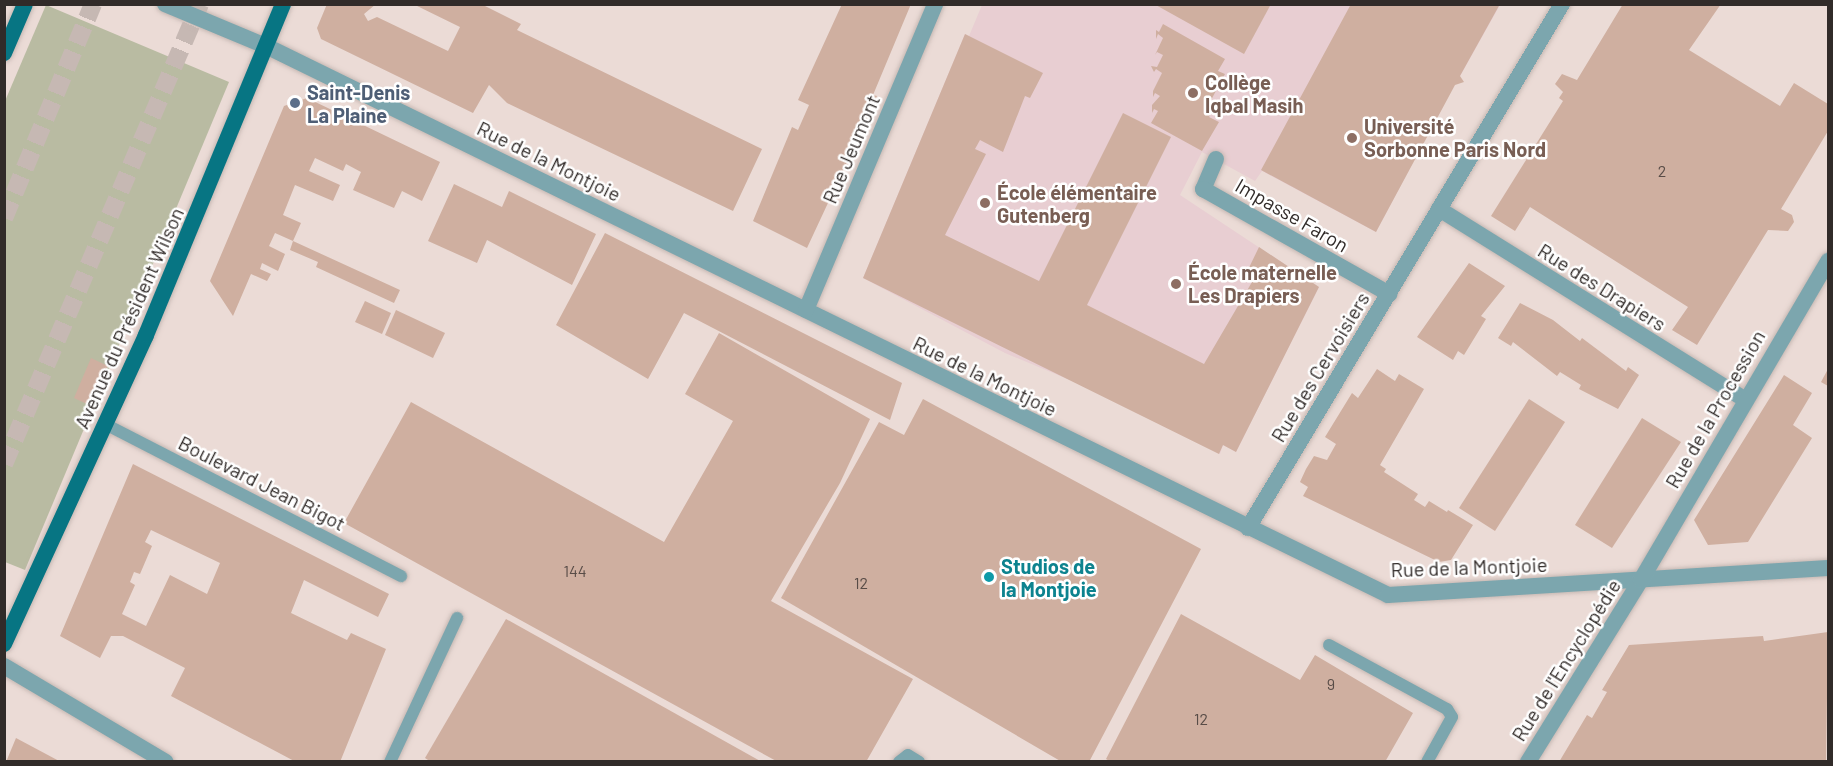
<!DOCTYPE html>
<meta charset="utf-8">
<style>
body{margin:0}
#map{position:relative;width:1833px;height:766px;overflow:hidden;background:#ebdbd6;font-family:Barlow,sans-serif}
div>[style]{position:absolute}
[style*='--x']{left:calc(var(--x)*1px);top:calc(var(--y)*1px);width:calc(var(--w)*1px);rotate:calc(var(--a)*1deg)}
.education>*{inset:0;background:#e8ced2}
.green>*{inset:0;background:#b9bba2}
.building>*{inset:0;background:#cfafa0}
.motorway-tunnel>*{height:18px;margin-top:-9px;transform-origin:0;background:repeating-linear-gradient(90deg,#c6b8b3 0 18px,transparent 0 27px)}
.roads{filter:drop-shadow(0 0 2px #c6b8b3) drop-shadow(0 0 2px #c6b8b3)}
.service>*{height:12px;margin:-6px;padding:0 6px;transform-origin:6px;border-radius:6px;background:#7ca6ae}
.minor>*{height:16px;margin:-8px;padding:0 8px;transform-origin:8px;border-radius:8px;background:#7ca6ae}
.primary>*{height:16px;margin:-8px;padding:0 8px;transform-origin:8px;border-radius:8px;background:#077583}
.dots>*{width:16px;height:16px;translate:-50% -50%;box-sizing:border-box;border:3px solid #fff;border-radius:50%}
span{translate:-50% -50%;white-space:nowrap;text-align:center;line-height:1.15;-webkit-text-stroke:5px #fff;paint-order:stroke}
.number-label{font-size:16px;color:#584c47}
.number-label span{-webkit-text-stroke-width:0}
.education-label{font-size:20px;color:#785e54;font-weight:700}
.left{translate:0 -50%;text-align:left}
.service-label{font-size:20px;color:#4e5e75;font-weight:700}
.street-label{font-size:20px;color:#312b29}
.culture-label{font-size:20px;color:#0d838f;font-weight:700}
.frame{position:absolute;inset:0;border:6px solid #312b29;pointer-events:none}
</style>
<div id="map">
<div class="education">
<div style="clip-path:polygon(982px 5px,1500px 5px,1455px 85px,1447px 82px,1443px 106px,1376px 232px,1262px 171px,1255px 181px,1202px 152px,1180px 195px,1319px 287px,1236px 452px,1223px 445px,1220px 454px,1077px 383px,1005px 353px,863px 278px,965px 34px,969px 36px)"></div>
</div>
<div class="green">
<div style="clip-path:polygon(46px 5px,229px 82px,25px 570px,5px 562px,5px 101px)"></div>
</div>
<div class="building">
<div style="clip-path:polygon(327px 4px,376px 4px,364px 14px,368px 21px,377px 17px,448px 51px,460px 27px,413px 4px,481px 4px,521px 24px,517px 30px,762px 149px,733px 211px,507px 103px,489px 85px,473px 113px,321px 39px,317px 28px)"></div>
<div style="clip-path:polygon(842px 4px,911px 4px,873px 95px,877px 96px,862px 130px,807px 248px,753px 221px,792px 127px,798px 130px,809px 105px,798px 100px)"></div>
<div style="clip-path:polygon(1154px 4px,1271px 4px,1244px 54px)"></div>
<div style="clip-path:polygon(1351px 4px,1500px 4px,1460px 76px,1464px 82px,1455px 85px,1376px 232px,1261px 170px)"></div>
<div style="clip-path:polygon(1623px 4px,1721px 4px,1689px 50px,1780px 106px,1794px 83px,1828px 104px,1828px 131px,1781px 209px,1792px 215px,1794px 222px,1788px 231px,1768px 230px,1697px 345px,1672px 330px,1688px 307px,1530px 207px,1515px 231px,1491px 216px,1563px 101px,1559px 98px,1563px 92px,1555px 84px,1562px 74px,1577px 80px)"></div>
<div style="clip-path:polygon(1163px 24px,1225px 59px,1218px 71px,1225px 74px,1210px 102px,1216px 105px,1209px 117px,1219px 122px,1202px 151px,1151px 123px,1158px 111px,1154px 109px,1152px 113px,1152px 105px,1160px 96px,1155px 93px,1153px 97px,1153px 91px,1162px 73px,1156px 69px,1154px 72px,1151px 66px,1157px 67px,1163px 55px,1157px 52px,1155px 55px,1163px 38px,1158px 34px,1156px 39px,1156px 30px,1159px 32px)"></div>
<div style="clip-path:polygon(965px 34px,1043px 73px,1030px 98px,1025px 96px,1003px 152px,980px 140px,975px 149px,986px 154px,945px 235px,1039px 281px,1123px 113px,1171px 137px,1087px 305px,1204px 364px,1252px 282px,1244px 278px,1259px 247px,1319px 287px,1236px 452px,1223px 445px,1219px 454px,863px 278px)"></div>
<div style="clip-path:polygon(307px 98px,440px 162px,422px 201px,402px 191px,394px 208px,353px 190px,361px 172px,346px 164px,343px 171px,315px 158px,309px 171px,340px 185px,333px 201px,295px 185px,283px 215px,301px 223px,293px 241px,400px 290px,394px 303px,316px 267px,318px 262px,290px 250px,293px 241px,275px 233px,269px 246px,285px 254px,278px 271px,262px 263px,260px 269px,271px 274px,267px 281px,251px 274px,233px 316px,210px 281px,284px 106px)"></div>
<div style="clip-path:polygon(454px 184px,502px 207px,509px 191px,596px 234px,572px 285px,487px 240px,477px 263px,428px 241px)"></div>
<div style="clip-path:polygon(605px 233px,902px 383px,890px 420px,684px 313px,648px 379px,556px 325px)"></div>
<div style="clip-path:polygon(1469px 263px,1505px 286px,1481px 316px,1486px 319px,1464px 355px,1458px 351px,1453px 360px,1417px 337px)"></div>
<div style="clip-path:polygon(365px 301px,391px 313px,382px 334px,355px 322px)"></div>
<div style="clip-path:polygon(1520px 303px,1553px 320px,1580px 341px,1582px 338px,1626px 371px,1628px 367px,1639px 375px,1618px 409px,1579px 389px,1581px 385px,1560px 372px,1557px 376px,1513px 342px,1511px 346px,1498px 338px)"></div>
<div style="clip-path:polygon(396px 310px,445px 333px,433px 358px,385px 335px)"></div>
<div style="clip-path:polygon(719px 333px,870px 419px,840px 483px,771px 601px,913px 679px,866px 762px,778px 762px,344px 523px,411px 402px,664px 542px,733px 421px,685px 394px)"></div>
<div style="clip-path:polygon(91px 358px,108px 366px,91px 406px,74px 398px)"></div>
<div style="clip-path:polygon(1377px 369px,1395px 381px,1399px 374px,1424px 389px,1380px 465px,1386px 469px,1384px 472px,1418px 494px,1414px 500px,1425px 507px,1429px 501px,1447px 512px,1448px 510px,1473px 525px,1451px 560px,1439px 562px,1303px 496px,1308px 487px,1300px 482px,1306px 469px,1314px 456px,1327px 460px,1336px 444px,1325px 437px,1352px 393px,1358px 398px)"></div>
<div style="clip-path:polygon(1828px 369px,1828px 386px,1821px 382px)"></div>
<div style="clip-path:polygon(1784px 375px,1812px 393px,1793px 425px,1812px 438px,1748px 542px,1708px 545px,1694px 520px)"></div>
<div style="clip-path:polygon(923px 399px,1201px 549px,1089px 762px,1062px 762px,781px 598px,879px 422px,904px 435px)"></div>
<div style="clip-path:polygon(1529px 399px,1565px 422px,1495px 531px,1459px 508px)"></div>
<div style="clip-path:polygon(1642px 418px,1681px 442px,1612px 548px,1575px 525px)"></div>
<div style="clip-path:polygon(evenodd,133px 464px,389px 594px,378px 617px,304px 580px,291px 613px,347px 640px,351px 633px,386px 649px,340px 762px,296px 762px,171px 696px,185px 668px,123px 636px,111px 636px,100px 658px,60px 636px,133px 464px,151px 530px,220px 563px,207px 594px,170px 575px,146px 626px,122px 614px,135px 585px,130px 582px,134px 572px,140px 574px,152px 546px,145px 542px,151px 530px)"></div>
<div style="clip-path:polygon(1181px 614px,1300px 680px,1315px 655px,1413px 713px,1385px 762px,1111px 762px,1106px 759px)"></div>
<div style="clip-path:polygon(506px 619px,762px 762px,431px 762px,425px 758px)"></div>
<div style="clip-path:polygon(1828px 632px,1826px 762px,1559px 762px,1587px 715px,1592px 718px,1607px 692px,1602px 690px,1629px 645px,1763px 636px,1764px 641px)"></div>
<div style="clip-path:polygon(16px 738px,61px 762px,6px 762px)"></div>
</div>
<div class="motorway-tunnel">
<div style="--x:4;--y:218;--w:232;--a:-67.4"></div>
<div style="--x:4;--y:464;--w:500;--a:-66.92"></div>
</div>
<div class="roads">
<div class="service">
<div style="--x:105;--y:424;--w:333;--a:27.2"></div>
<div style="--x:1329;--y:645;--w:134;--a:28.5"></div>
<div style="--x:1447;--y:709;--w:9;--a:58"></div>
<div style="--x:1452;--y:717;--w:51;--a:119.1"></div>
<div style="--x:390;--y:762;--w:159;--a:-65"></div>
<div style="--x:899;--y:762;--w:11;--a:-38"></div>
<div style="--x:908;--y:755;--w:13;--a:32"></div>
</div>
<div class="minor">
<div style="--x:165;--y:4;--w:112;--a:22.7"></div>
<div style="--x:268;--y:47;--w:1247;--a:26.07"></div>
<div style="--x:1388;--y:595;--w:441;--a:-3.5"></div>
<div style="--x:1216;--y:159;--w:33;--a:113"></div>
<div style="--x:1203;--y:189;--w:214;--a:29.4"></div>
<div style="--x:1439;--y:209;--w:359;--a:31.9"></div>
<div style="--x:806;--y:310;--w:332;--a:-67.1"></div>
<div style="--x:1248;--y:528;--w:611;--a:-59.07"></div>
<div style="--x:4;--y:666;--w:188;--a:30.7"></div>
<div style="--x:1528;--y:762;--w:214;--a:-58.2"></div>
<div style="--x:1641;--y:580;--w:370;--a:-59.6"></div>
</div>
<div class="primary">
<div style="--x:4;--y:53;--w:53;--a:-66.8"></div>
<div style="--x:4;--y:644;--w:340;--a:-65.3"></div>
<div style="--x:146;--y:335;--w:358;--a:-67.5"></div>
</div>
</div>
<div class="dots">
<div style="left:1193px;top:93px;background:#8d6e63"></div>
<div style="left:295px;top:103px;background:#5c6f8a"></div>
<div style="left:1352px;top:138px;background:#8d6e63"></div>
<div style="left:985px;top:203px;background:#8d6e63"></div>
<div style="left:1176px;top:284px;background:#8d6e63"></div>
<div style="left:989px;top:577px;background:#0f9aa8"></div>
</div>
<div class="number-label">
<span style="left:1662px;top:171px">2</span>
<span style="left:575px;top:571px">144</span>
<span style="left:861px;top:583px">12</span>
<span style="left:1331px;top:684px">9</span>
<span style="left:1201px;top:719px">12</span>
</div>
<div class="education-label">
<span class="left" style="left:1205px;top:94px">Collège<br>Iqbal Masih</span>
<span class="left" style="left:1364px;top:138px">Université<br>Sorbonne Paris Nord</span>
<span class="left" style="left:997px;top:204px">École élémentaire<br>Gutenberg</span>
<span class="left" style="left:1188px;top:284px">École maternelle<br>Les Drapiers</span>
</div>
<div class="service-label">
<span class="left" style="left:307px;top:104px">Saint-Denis<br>La Plaine</span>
</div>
<div class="street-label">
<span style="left:851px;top:149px;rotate:-67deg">Rue Jeumont</span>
<span style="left:549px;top:161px;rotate:26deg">Rue de la Montjoie</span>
<span style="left:1292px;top:215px;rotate:30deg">Impasse Faron</span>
<span style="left:1602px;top:287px;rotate:32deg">Rue des Drapiers</span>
<span style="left:129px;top:318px;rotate:-66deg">Avenue du Président Wilson</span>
<span style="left:1320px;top:367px;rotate:-59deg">Rue des Cervoisiers</span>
<span style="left:985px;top:376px;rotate:26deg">Rue de la Montjoie</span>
<span style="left:1715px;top:409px;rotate:-60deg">Rue de la Procession</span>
<span style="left:262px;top:483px;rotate:27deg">Boulevard Jean Bigot</span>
<span style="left:1469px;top:567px;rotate:-2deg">Rue de la Montjoie</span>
<span style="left:1566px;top:660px;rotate:-58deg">Rue de l'Encyclopédie</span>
</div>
<div class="culture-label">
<span class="left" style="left:1001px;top:578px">Studios de<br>la Montjoie</span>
</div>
<div class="frame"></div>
</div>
